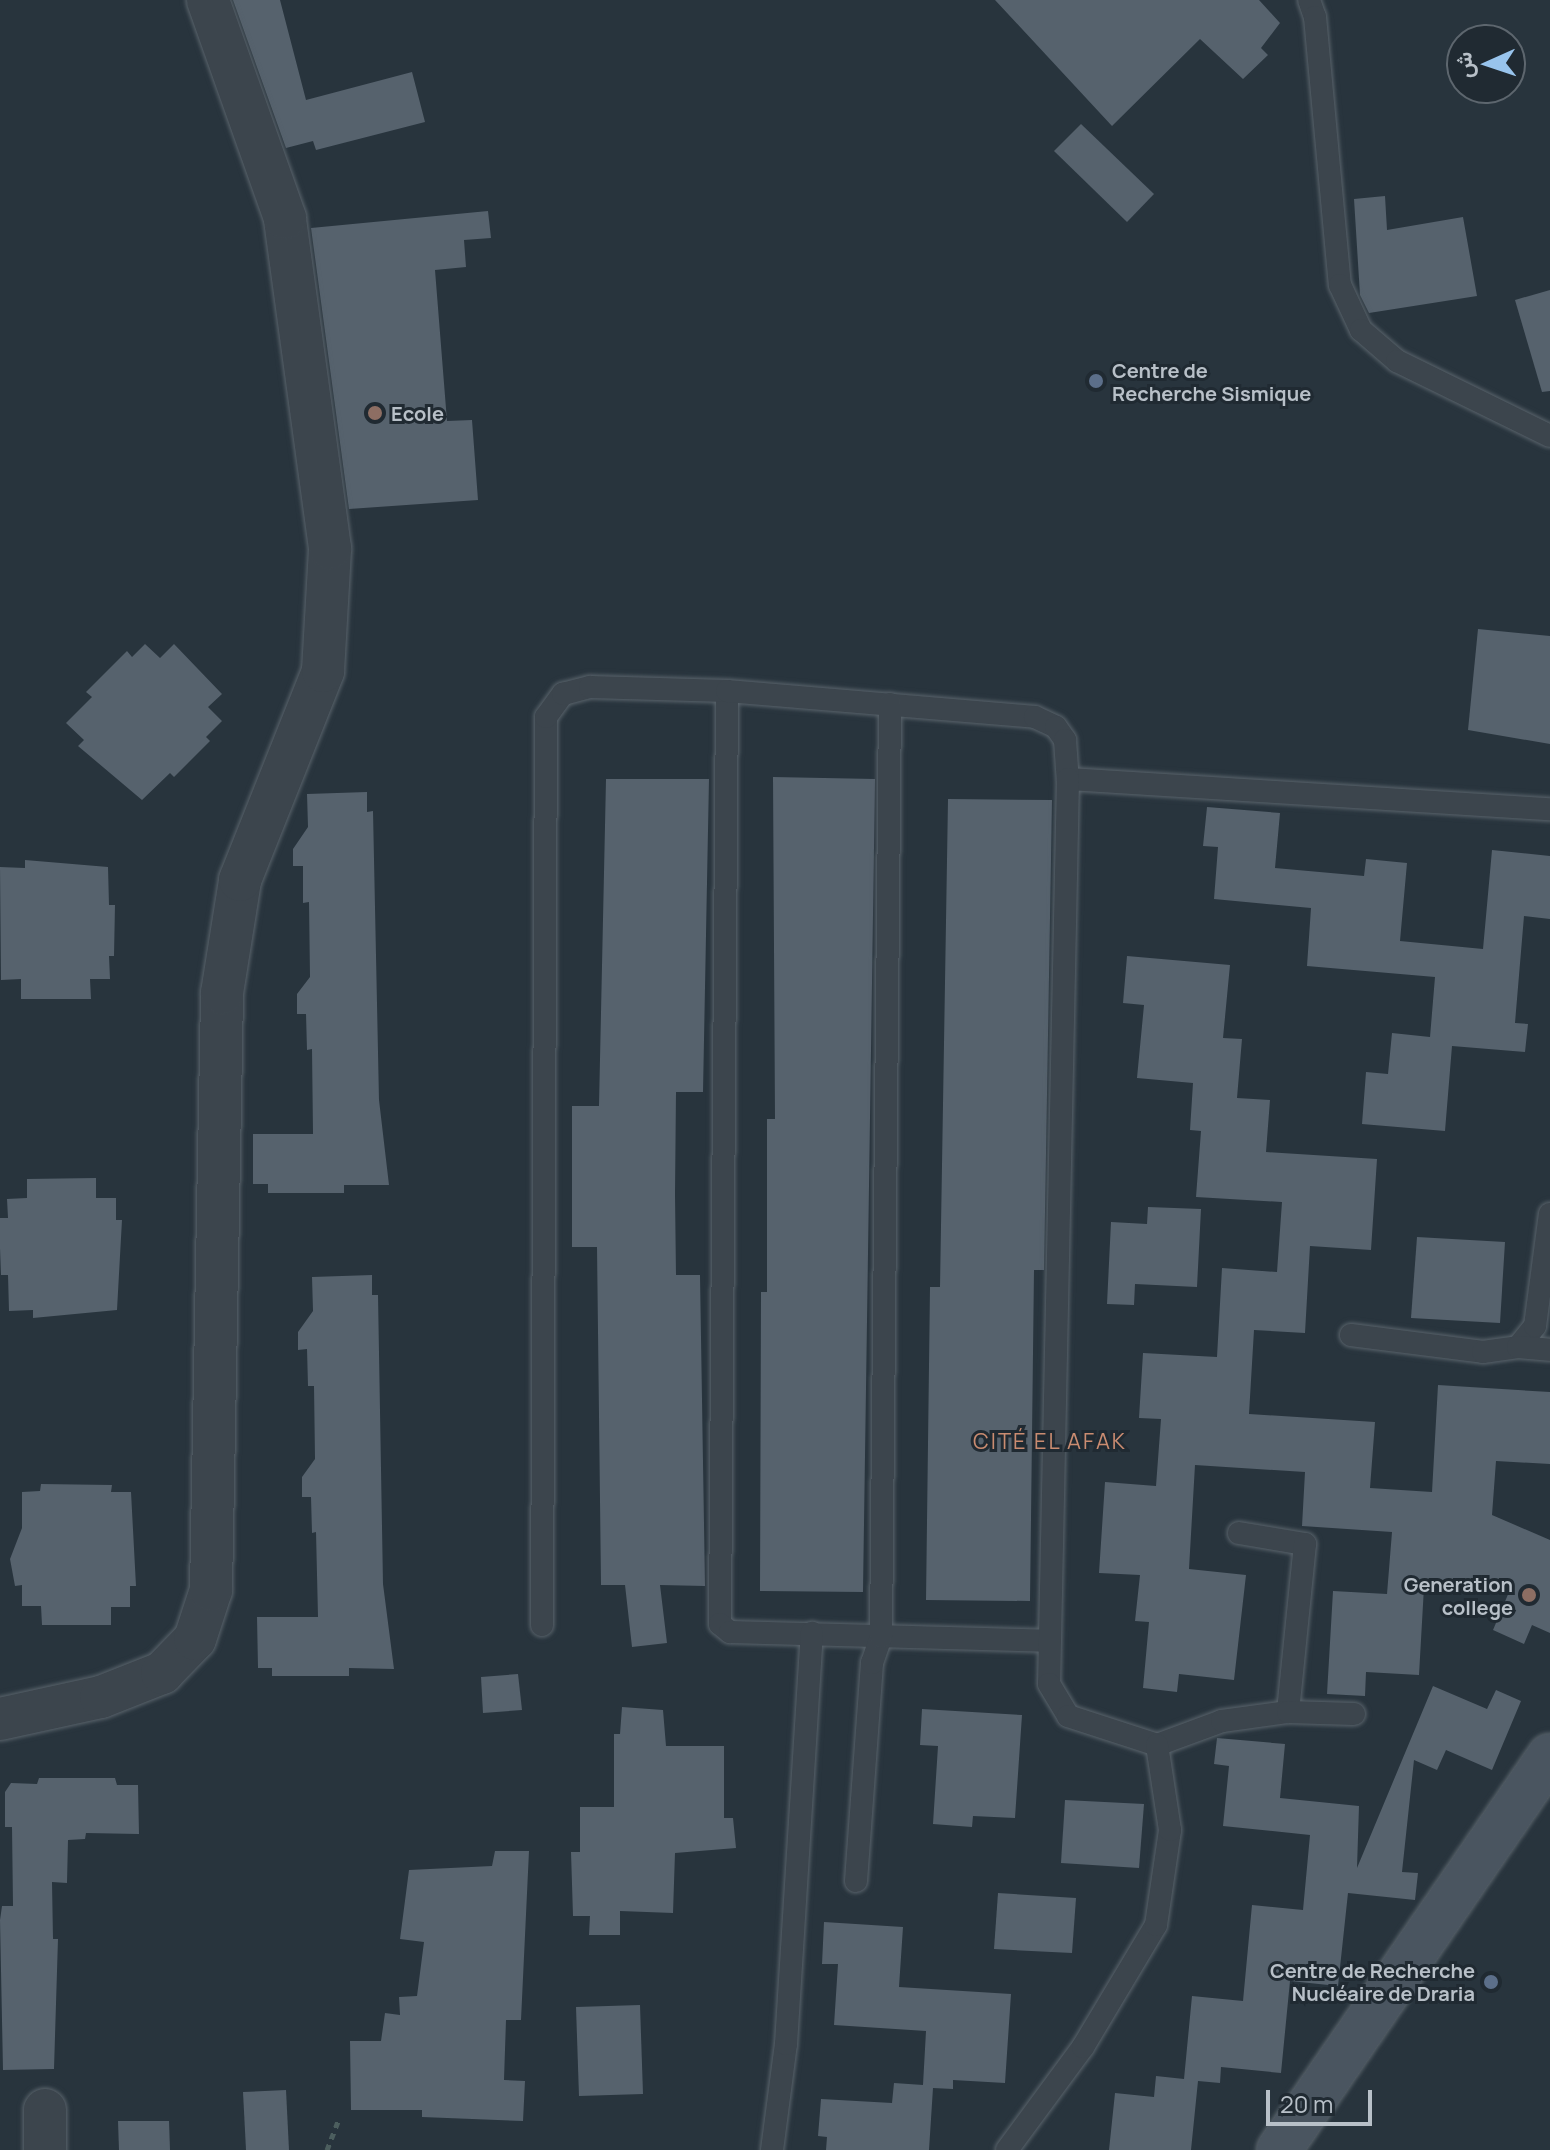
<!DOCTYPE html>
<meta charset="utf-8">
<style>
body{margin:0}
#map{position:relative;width:1550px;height:2150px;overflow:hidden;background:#28343d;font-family:Manrope,Vazirmatn,sans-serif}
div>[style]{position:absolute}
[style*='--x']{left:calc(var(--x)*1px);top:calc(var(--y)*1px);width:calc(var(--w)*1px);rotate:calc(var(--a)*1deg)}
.building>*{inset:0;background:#56626d}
.path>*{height:5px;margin-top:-2.5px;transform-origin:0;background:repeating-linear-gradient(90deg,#4c5e5e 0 6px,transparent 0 12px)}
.roads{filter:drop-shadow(0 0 2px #59636b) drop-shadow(0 0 2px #59636b)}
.service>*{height:22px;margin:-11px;padding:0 11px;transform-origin:11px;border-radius:11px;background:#3c454d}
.minor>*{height:42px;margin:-21px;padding:0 21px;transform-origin:21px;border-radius:21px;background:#3c454d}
.secondary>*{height:44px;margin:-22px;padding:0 22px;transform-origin:22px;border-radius:22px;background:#4a5560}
.dots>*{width:22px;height:22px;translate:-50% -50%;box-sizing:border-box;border:4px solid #202a32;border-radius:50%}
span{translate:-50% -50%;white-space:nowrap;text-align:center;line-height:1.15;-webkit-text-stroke:6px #202a32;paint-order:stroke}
.poi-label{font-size:20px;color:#b8c0c8;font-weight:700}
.left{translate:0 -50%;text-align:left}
.right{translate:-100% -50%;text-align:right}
.neighbourhood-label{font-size:22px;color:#ca8c71;letter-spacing:2px}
.north{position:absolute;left:1446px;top:24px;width:80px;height:80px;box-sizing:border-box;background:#202a32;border:2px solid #5d666e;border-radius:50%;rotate:267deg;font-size:22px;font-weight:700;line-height:32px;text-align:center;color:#b8c0c8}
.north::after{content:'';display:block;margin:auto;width:28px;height:36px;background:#98c4ed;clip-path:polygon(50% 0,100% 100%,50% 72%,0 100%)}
.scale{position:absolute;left:1266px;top:2090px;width:106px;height:36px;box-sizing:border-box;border:4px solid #b8c0c8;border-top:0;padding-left:10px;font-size:24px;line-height:28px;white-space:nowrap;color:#b8c0c8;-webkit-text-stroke:6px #202a32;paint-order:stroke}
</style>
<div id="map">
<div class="building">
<div style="clip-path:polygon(233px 0,280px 0,306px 100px,412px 72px,425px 122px,316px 150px,313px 141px,286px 148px)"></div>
<div style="clip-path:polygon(995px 0,1259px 0,1280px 23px,1261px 48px,1268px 55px,1243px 79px,1200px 39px,1112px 126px)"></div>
<div style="clip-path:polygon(1081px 124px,1154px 194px,1127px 222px,1054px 151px)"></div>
<div style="clip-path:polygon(1385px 196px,1387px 230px,1463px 217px,1477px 296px,1369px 313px,1360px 295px,1354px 199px)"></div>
<div style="clip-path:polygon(488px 211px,491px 238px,464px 240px,466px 267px,435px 270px,447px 421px,472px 420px,478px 500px,349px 509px,311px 228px)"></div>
<div style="clip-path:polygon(1550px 290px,1550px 391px,1542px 392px,1515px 300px)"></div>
<div style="clip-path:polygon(1478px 629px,1550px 636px,1550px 744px,1468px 730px)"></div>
<div style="clip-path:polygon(145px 644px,160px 658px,174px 644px,222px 694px,208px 707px,222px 721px,206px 737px,210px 741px,174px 777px,170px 773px,142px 800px,78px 746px,84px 740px,66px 723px,92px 697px,86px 692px,127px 651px,132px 657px)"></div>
<div style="clip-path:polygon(773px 777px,875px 779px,863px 1592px,760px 1591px,761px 1292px,767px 1292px,767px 1119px,775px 1119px)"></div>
<div style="clip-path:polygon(606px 779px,709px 779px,703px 1092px,676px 1092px,675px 1194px,676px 1275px,700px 1275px,705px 1586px,660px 1585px,667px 1643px,632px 1647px,625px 1585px,601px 1585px,597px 1247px,572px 1247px,572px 1106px,599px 1106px)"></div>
<div style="clip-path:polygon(367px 792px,367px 812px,373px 811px,379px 1100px,389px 1185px,344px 1185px,344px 1193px,268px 1193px,268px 1184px,253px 1184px,253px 1134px,313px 1134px,312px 1049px,307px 1050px,306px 1014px,297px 1014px,297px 994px,310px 977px,309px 902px,303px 903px,303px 866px,293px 866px,293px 849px,308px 827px,307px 794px)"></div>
<div style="clip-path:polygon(948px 799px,1052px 800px,1044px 1270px,1034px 1270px,1030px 1601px,926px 1600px,930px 1287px,940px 1287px)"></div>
<div style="clip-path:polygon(1207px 807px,1280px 813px,1275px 868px,1364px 876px,1366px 859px,1407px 863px,1400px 941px,1483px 949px,1492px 850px,1550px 856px,1550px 919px,1524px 916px,1515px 1023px,1528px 1024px,1525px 1052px,1452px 1046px,1445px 1131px,1362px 1124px,1366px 1072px,1388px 1074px,1392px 1033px,1430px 1037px,1435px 977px,1307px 966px,1311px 908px,1214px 899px,1218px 847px,1203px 846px)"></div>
<div style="clip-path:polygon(25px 860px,108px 867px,109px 905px,115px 905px,114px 956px,109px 956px,110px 979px,90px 979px,91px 999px,21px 999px,21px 979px,1px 980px,0 867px,25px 868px)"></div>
<div style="clip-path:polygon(1127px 956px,1230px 965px,1223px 1038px,1242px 1039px,1237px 1098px,1270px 1100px,1266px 1152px,1377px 1159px,1371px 1250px,1310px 1246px,1305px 1333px,1254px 1330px,1249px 1414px,1375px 1422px,1370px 1488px,1432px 1492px,1438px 1385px,1550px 1392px,1550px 1464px,1496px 1461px,1492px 1515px,1550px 1540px,1550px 1633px,1532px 1625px,1524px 1644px,1493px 1630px,1509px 1592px,1424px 1587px,1419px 1675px,1366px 1672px,1365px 1696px,1327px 1694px,1333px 1591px,1387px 1594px,1392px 1532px,1302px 1526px,1305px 1472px,1195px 1465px,1189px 1569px,1246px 1575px,1234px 1680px,1179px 1674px,1177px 1692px,1143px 1688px,1149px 1622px,1135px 1621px,1140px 1575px,1099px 1573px,1105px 1482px,1156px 1486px,1161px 1419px,1139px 1418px,1143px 1353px,1217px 1357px,1222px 1268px,1277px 1272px,1282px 1202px,1196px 1197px,1201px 1131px,1190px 1130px,1193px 1083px,1137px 1078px,1144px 1005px,1123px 1003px)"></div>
<div style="clip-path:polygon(96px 1178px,96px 1198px,116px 1198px,116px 1220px,122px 1220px,117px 1310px,33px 1318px,33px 1310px,9px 1311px,8px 1275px,1px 1275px,0 1248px,0 1218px,8px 1218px,7px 1199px,27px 1198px,27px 1179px)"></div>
<div style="clip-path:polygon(1148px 1207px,1201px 1209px,1197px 1287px,1135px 1284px,1134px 1305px,1107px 1304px,1111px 1222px,1147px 1224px)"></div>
<div style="clip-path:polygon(1417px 1237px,1505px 1242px,1500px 1323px,1411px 1318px)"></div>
<div style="clip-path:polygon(372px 1275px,372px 1295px,378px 1295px,383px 1584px,394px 1669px,349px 1668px,349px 1676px,272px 1676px,272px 1668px,258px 1668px,257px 1617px,318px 1617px,316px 1532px,312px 1533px,311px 1497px,302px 1497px,302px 1477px,315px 1459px,314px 1386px,308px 1386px,307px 1349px,298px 1350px,298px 1332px,313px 1311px,312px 1277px)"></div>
<div style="clip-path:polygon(41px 1484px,112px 1485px,111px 1492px,131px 1492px,136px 1586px,130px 1586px,130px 1607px,111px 1607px,111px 1625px,42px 1625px,41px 1606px,22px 1606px,22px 1585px,15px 1586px,10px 1559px,22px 1528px,22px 1492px,40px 1491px)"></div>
<div style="clip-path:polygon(518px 1674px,522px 1710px,483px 1713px,481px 1677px)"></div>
<div style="clip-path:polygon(1433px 1686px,1487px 1709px,1496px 1690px,1521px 1701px,1492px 1770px,1446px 1750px,1437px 1770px,1414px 1760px,1402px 1872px,1418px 1873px,1415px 1900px,1348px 1893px,1338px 1986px,1290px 1981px,1281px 2073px,1221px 2067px,1220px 2083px,1198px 2081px,1191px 2150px,1109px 2150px,1115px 2093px,1154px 2097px,1156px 2076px,1184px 2079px,1192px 1996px,1243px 2001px,1252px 1905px,1303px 1910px,1310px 1835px,1223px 1826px,1229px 1766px,1214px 1764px,1217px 1738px,1285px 1744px,1280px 1798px,1359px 1806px,1357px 1868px)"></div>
<div style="clip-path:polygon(622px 1707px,663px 1710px,666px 1746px,724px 1746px,724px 1818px,733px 1818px,736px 1848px,675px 1853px,673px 1913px,620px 1911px,620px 1935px,589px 1935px,590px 1916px,573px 1916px,571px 1852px,580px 1852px,580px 1807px,614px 1807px,614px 1734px,620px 1734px)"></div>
<div style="clip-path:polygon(922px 1709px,1022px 1715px,1015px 1818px,973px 1816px,972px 1827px,933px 1824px,938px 1746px,920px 1745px)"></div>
<div style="clip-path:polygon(39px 1778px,115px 1778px,117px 1785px,138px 1785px,139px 1834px,86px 1833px,85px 1839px,68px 1840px,67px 1883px,52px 1882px,53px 1939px,58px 1939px,54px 2069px,3px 2070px,0 1920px,2px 1906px,13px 1906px,12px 1827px,5px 1827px,5px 1792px,11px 1783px,37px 1784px)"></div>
<div style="clip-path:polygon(1065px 1800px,1144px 1804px,1139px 1868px,1061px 1863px)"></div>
<div style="clip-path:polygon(495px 1851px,529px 1851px,521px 2020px,506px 2020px,504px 2080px,525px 2081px,523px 2121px,422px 2117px,422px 2110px,351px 2110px,350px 2041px,381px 2041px,385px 2013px,400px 2015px,399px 1997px,417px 1996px,424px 1942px,400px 1939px,409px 1870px,492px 1866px)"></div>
<div style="clip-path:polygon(998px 1893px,1076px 1898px,1072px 1953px,994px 1949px)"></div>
<div style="clip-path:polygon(824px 1922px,903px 1927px,899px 1987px,1011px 1994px,1005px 2083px,953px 2080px,953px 2089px,933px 2088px,929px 2150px,826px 2150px,827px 2137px,818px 2136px,821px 2099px,892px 2103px,894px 2083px,923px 2085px,926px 2031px,834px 2025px,838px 1964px,822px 1964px)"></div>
<div style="clip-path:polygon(640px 2005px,643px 2094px,579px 2096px,576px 2007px)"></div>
<div style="clip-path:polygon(286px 2090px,289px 2150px,246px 2150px,243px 2092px)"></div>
<div style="clip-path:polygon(118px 2121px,169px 2121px,170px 2150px,119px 2150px)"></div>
</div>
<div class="path">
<div style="--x:327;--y:2150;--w:34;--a:-69"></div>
</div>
<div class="roads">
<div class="service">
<div style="--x:1309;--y:0;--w:18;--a:71"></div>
<div style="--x:1315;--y:17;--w:269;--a:84.7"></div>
<div style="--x:1340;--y:285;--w:50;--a:65"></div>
<div style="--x:1361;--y:330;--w:48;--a:40.7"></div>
<div style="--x:1397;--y:361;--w:170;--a:26.1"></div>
<div style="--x:727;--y:691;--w:933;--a:90.43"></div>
<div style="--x:720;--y:1624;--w:13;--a:39"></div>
<div style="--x:730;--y:1632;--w:317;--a:1.6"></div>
<div style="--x:1068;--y:779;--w:483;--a:3.6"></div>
<div style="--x:1351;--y:1335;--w:133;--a:7.3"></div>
<div style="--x:1483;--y:1352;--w:35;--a:-8"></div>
<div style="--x:1518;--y:1347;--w:27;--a:-51"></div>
<div style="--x:1535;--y:1326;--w:113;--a:-82.4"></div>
<div style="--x:1518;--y:1347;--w:32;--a:5"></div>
<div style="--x:1239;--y:1533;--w:67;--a:9.5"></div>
<div style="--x:1305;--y:1544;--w:169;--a:95.8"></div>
<div style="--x:542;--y:1625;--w:908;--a:-89.75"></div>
<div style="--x:546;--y:717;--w:29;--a:-54"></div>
<div style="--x:563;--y:694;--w:28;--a:-15"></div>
<div style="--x:590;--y:687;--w:137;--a:1.7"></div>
<div style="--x:727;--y:691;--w:309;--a:4.8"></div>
<div style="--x:1035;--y:717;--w:23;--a:25"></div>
<div style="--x:1056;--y:727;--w:16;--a:55"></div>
<div style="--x:1065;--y:740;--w:39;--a:86"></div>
<div style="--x:1068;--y:779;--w:905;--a:91.2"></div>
<div style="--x:1049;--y:1684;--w:37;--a:59"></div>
<div style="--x:1068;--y:1716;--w:94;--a:18"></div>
<div style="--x:1157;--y:1745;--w:69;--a:-20.3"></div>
<div style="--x:1222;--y:1721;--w:67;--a:-7.8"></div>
<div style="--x:1288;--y:1712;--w:66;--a:1.7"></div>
<div style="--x:856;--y:1881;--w:219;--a:-85.8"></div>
<div style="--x:872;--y:1663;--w:28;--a:-71"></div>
<div style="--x:881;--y:1637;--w:933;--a:-89.45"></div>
<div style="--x:772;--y:2150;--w:107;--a:-82.5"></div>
<div style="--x:786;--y:2044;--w:412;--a:-86.4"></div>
<div style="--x:1007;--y:2150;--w:128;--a:-53.6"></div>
<div style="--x:1083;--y:2047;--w:142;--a:-59.1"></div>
<div style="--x:1156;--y:1925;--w:96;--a:-81.6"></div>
<div style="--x:1170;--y:1830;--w:86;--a:-98.7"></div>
</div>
<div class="minor">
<div style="--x:0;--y:1719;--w:103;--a:-12.3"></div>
<div style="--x:101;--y:1697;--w:66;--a:-21.5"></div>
<div style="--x:162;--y:1673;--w:47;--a:-45.9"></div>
<div style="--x:195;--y:1639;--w:52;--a:-71.9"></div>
<div style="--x:211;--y:1590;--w:597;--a:-88.94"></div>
<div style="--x:222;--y:993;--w:114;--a:-80.9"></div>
<div style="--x:240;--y:880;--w:225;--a:-68.3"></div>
<div style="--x:323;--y:671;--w:123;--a:-86.7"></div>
<div style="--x:330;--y:548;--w:333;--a:-97.8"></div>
<div style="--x:285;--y:218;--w:231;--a:-109.5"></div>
<div style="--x:45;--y:2110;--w:40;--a:90"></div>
</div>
<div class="secondary">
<div style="--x:1279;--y:2150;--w:478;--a:-55.5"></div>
</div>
</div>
<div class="dots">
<div style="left:1096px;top:381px;background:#5c6f8a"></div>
<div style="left:375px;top:413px;background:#8d6e63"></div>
<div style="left:1529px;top:1595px;background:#8d6e63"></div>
<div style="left:1491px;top:1982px;background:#5c6f8a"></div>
</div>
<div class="poi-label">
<span class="left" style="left:1112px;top:382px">Centre de<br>Recherche Sismique</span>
<span class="left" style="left:391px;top:413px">Ecole</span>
<span class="right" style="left:1513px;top:1596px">Generation<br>college</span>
<span class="right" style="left:1475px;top:1982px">Centre de Recherche<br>Nucléaire de Draria</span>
</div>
<div class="neighbourhood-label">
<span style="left:1050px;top:1442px">CITÉ EL AFAK</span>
</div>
<div class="north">ش</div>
<div class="scale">20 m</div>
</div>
